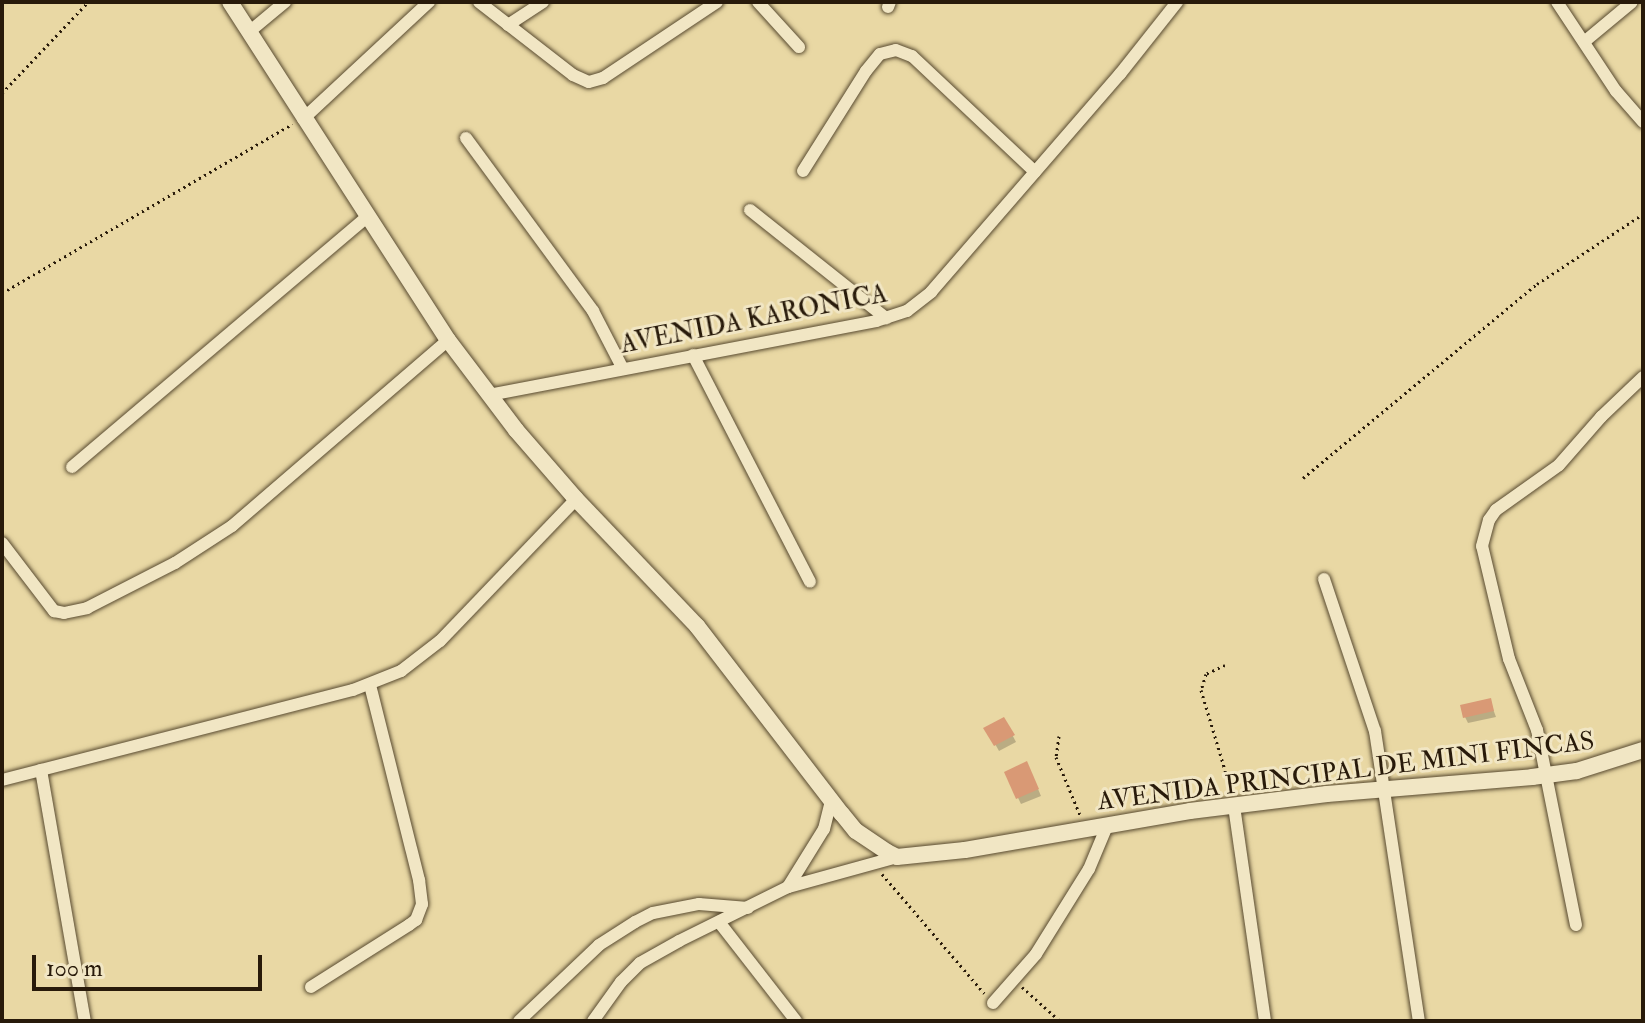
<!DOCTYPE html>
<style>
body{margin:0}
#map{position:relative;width:1645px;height:1023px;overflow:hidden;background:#e9d8a4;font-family:"IM FELL Double Pica",serif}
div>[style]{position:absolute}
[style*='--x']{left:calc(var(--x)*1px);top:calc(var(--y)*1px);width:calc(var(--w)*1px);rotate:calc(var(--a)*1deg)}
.shadow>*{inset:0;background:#0003}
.building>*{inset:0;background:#d99975}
.path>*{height:3px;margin-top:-1.5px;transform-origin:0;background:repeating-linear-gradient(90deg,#281a0a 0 2px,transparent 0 6px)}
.roads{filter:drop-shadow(0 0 2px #584a30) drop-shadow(0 0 2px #584a30)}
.minor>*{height:12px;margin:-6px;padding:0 6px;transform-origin:6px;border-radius:6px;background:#f1e6c4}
.tertiary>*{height:16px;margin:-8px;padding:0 8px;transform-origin:8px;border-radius:8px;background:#f1e6c4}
span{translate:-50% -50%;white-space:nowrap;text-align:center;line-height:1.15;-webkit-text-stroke:6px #f1e6c4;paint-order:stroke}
.street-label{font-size:26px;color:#281a0a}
.frame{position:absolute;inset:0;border:4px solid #281a0a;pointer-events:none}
.scale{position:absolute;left:32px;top:955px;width:230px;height:36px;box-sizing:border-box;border:4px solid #281a0a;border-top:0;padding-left:10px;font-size:24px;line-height:28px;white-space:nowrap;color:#281a0a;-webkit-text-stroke:6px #f1e6c4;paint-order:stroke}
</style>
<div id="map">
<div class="shadow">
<div style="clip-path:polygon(1490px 701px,1496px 717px,1468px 723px,1465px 717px)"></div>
<div style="clip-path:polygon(1004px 719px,1016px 742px,999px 751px,986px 728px)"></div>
<div style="clip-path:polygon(1030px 770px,1041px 796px,1021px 804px,1006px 773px)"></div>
</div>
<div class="building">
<div style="clip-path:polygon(1491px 698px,1494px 711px,1463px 718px,1460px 705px)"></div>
<div style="clip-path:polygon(1004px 717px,1015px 735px,994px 746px,983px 728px)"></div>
<div style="clip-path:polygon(1027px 761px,1039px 789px,1016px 799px,1004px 772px)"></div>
</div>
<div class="path">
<div style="--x:2;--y:93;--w:125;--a:-46.6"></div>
<div style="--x:2;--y:293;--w:336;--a:-30.2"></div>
<div style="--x:1303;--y:478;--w:304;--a:-39.7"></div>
<div style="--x:1537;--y:284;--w:127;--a:-33.4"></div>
<div style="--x:1225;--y:665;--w:21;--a:155"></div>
<div style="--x:1206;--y:674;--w:17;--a:107"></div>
<div style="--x:1201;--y:690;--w:104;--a:73.3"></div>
<div style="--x:1059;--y:736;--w:21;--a:98"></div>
<div style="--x:1056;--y:757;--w:63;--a:67.5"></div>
<div style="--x:882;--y:874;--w:157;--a:49.4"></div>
<div style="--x:1022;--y:987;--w:51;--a:41.8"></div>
</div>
<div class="roads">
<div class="minor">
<div style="--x:479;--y:2;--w:119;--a:37.8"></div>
<div style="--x:573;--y:75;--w:17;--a:24"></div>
<div style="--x:589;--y:82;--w:15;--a:-16"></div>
<div style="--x:603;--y:78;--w:137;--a:-33.7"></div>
<div style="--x:758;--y:2;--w:61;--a:47.7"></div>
<div style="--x:1557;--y:2;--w:107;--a:56.5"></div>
<div style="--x:1616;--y:91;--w:41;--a:48.9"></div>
<div style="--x:888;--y:7;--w:5;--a:-68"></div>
<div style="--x:508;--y:25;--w:42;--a:-33.3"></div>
<div style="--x:249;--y:32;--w:47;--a:-39.8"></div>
<div style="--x:1584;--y:42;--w:62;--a:-39.8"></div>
<div style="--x:303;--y:119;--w:172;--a:-42.9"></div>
<div style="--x:466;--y:138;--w:215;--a:53.7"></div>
<div style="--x:593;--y:311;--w:65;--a:62.7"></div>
<div style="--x:803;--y:171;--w:118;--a:-57.8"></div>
<div style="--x:866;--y:71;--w:22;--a:-51"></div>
<div style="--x:880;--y:54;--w:16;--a:-14"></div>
<div style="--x:896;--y:50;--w:17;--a:21"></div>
<div style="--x:912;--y:56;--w:169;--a:43.3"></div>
<div style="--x:750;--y:210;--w:174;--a:38.5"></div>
<div style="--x:693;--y:355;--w:255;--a:62.7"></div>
<div style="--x:489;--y:395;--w:394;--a:-10.8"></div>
<div style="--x:876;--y:321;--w:33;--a:-18"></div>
<div style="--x:907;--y:311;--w:31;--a:-38"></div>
<div style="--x:931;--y:292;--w:289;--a:-49.1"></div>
<div style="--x:1120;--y:74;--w:92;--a:-51.6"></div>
<div style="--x:72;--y:467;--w:387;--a:-40.3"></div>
<div style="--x:2;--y:543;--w:86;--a:52.6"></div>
<div style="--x:54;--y:611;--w:10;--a:11"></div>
<div style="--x:64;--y:613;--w:24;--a:-12"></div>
<div style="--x:87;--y:608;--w:99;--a:-27.1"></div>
<div style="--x:175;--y:563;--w:68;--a:-33"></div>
<div style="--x:232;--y:526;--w:285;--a:-40.7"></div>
<div style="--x:1324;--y:579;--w:160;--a:71.5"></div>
<div style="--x:1375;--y:731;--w:293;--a:81.4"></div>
<div style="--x:41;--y:770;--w:255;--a:80.1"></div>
<div style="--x:2;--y:780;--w:362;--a:-14.4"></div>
<div style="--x:353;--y:690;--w:52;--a:-21.6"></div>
<div style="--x:401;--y:671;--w:49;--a:-37.6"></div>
<div style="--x:440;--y:641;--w:197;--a:-46.2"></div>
<div style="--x:1234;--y:806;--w:217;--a:81.8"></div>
<div style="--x:788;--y:887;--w:68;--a:-58.2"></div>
<div style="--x:824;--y:829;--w:29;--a:-76"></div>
<div style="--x:719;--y:922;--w:125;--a:52.1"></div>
<div style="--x:1576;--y:925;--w:199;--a:-101.3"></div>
<div style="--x:1537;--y:730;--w:76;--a:-111.5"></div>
<div style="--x:1509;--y:659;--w:116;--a:-103.4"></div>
<div style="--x:1482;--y:546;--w:27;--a:-75"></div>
<div style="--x:1489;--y:520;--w:12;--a:-55"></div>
<div style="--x:1496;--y:510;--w:77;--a:-35.5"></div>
<div style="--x:1559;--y:465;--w:64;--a:-48.8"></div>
<div style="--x:1601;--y:417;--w:58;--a:-43.6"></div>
<div style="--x:311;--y:987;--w:116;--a:-32.3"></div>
<div style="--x:409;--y:925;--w:9;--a:-36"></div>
<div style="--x:416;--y:920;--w:17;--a:-69"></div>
<div style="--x:422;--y:904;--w:24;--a:-97"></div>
<div style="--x:419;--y:880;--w:201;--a:-104.1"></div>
<div style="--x:993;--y:1003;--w:65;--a:-48.7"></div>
<div style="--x:1036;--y:954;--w:100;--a:-58.1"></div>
<div style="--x:1089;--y:869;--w:47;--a:-67.3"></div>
<div style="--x:519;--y:1021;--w:110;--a:-43.5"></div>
<div style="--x:599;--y:945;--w:43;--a:-32.6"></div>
<div style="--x:635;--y:922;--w:20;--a:-27"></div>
<div style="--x:653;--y:913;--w:47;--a:-11.1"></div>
<div style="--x:699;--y:904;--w:49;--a:4.7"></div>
<div style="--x:593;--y:1021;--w:48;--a:-54.3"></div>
<div style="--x:621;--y:982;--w:27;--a:-45"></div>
<div style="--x:640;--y:963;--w:45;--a:-29.4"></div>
<div style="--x:679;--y:941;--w:122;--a:-26.4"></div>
<div style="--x:788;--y:887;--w:113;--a:-15.4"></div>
</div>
<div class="tertiary">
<div style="--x:230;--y:2;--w:402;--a:57.2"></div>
<div style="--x:448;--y:340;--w:113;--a:52.9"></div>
<div style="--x:516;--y:430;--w:91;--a:49"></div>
<div style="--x:576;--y:499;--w:175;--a:46.4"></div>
<div style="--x:697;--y:626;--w:237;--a:52.4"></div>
<div style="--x:842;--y:814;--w:22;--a:51"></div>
<div style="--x:856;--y:831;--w:37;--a:34"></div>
<div style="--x:887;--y:852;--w:11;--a:27"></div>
<div style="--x:897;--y:857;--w:68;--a:-5.9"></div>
<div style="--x:965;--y:850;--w:228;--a:-9.8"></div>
<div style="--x:1190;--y:811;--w:138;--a:-7.1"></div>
<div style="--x:1327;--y:794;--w:206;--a:-4.7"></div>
<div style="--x:1532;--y:777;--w:45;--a:-7.6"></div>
<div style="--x:1577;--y:771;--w:69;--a:-17.7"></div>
</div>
</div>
<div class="street-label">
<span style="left:754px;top:320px;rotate:-11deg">AVENIDA KARONICA</span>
<span style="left:1346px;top:772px;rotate:-7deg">AVENIDA PRINCIPAL DE MINI FINCAS</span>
</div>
<div class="frame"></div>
<div class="scale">100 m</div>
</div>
